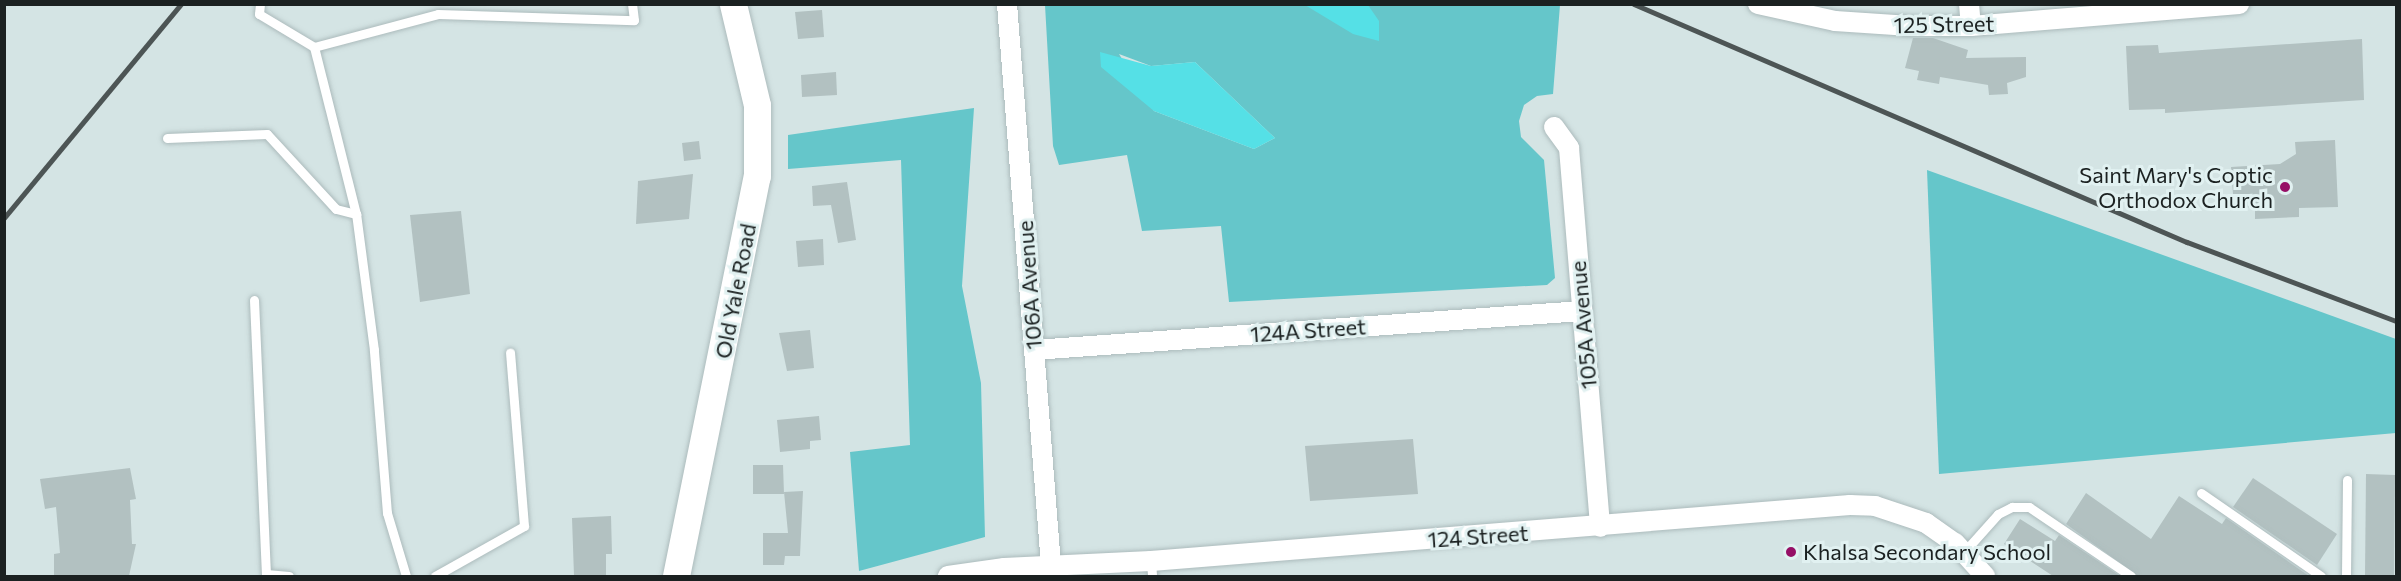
<!DOCTYPE html>
<style>
body{margin:0}
#map{position:relative;width:2401px;height:581px;overflow:hidden;background:#d4e4e4;font-family:Commissioner,sans-serif}
div>[style]{position:absolute}
[style*='--x']{left:calc(var(--x)*1px);top:calc(var(--y)*1px);width:calc(var(--w)*1px);rotate:calc(var(--a)*1deg)}
.green>*{inset:0;background:#65c6ca}
.water>*{inset:0;background:#55e0e6}
.building>*{inset:0;background:#b2c1c1}
.roads{filter:drop-shadow(0 0 2px #acbbbc) drop-shadow(0 0 2px #acbbbc)}
.lane>*{height:9px;margin:-4.5px;padding:0 4.5px;transform-origin:4.5px;border-radius:4.5px;background:#fff}
.street>*{height:20px;margin:-10px;padding:0 10px;transform-origin:10px;border-radius:10px;background:#fff}
.secondary>*{height:27px;margin:-13.5px;padding:0 13.5px;transform-origin:13.5px;border-radius:13.5px;background:#fff}
.rail>*{height:4.5px;margin:-2.25px;padding:0 2.25px;transform-origin:2.25px;border-radius:2.25px;background:#4d5555}
.dots>*{width:16px;height:16px;translate:-50% -50%;box-sizing:border-box;border:3px solid #e1f1f1;border-radius:50%}
span{translate:-50% -50%;white-space:nowrap;text-align:center;line-height:1.15;-webkit-text-stroke:6px #e1f1f1;paint-order:stroke}
.street-label{font-size:22px;color:#1b2121}
.poi-label{font-size:22px;color:#1b2121}
.right{translate:-100% -50%;text-align:right}
.left{translate:0 -50%;text-align:left}
.frame{position:absolute;inset:0;border:6px solid #1b2121;pointer-events:none}
</style>
<div id="map">
<div class="green">
<div style="clip-path:polygon(evenodd,1045px 5px,1560px 5px,1553px 94px,1537px 96px,1524px 105px,1519px 121px,1521px 137px,1544px 160px,1555px 278px,1547px 285px,1229px 302px,1221px 226px,1142px 231px,1127px 155px,1059px 165px,1053px 146px,1045px 5px,1119px 54px,1151px 66px,1195px 62px,1275px 138px,1254px 149px,1154px 111px,1119px 54px)"></div>
<div style="clip-path:polygon(974px 108px,962px 286px,981px 383px,985px 537px,859px 571px,850px 452px,910px 445px,901px 160px,788px 169px,788px 135px)"></div>
<div style="clip-path:polygon(1927px 170px,2396px 339px,2396px 433px,1939px 474px)"></div>
</div>
<div class="water">
<div style="clip-path:polygon(1305px 5px,1368px 5px,1379px 21px,1379px 41px,1353px 34px)"></div>
<div style="clip-path:polygon(1100px 52px,1151px 66px,1195px 62px,1275px 138px,1254px 149px,1154px 111px,1101px 67px)"></div>
</div>
<div class="building">
<div style="clip-path:polygon(822px 10px,824px 37px,798px 39px,795px 12px)"></div>
<div style="clip-path:polygon(1913px 38px,1933px 38px,1968px 50px,1966px 58px,2026px 57px,2026px 77px,2007px 83px,2008px 94px,1989px 95px,1988px 85px,1940px 77px,1939px 84px,1917px 80px,1919px 71px,1905px 68px)"></div>
<div style="clip-path:polygon(2362px 39px,2364px 100px,2165px 113px,2165px 109px,2129px 110px,2126px 46px,2158px 45px,2159px 53px)"></div>
<div style="clip-path:polygon(836px 72px,837px 95px,802px 97px,801px 75px)"></div>
<div style="clip-path:polygon(2335px 140px,2338px 207px,2299px 208px,2299px 217px,2255px 219px,2255px 207px,2234px 208px,2231px 167px,2280px 164px,2296px 154px,2295px 142px)"></div>
<div style="clip-path:polygon(699px 141px,701px 159px,684px 161px,682px 143px)"></div>
<div style="clip-path:polygon(693px 174px,689px 219px,636px 224px,638px 181px)"></div>
<div style="clip-path:polygon(847px 182px,856px 240px,838px 243px,831px 205px,813px 206px,812px 186px)"></div>
<div style="clip-path:polygon(461px 211px,470px 294px,420px 302px,410px 215px)"></div>
<div style="clip-path:polygon(823px 239px,824px 265px,798px 267px,796px 241px)"></div>
<div style="clip-path:polygon(810px 330px,814px 368px,787px 371px,779px 333px)"></div>
<div style="clip-path:polygon(819px 416px,821px 440px,810px 441px,810px 449px,780px 452px,777px 420px)"></div>
<div style="clip-path:polygon(1413px 439px,1418px 494px,1310px 501px,1305px 446px)"></div>
<div style="clip-path:polygon(753px 465px,783px 465px,784px 494px,753px 494px)"></div>
<div style="clip-path:polygon(130px 468px,136px 499px,130px 500px,132px 544px,136px 544px,129px 576px,54px 575px,54px 554px,60px 553px,56px 507px,45px 509px,40px 479px)"></div>
<div style="clip-path:polygon(2366px 474px,2395px 475px,2394px 576px,2365px 576px)"></div>
<div style="clip-path:polygon(2253px 478px,2337px 534px,2317px 565px,2233px 507px)"></div>
<div style="clip-path:polygon(803px 491px,800px 556px,785px 556px,784px 565px,763px 565px,763px 533px,788px 533px,784px 492px)"></div>
<div style="clip-path:polygon(2086px 493px,2151px 539px,2179px 496px,2222px 524px,2226px 518px,2309px 576px,2138px 576px,2066px 524px)"></div>
<div style="clip-path:polygon(611px 516px,612px 554px,606px 554px,606px 575px,574px 576px,572px 518px)"></div>
<div style="clip-path:polygon(2020px 519px,2055px 541px,2059px 535px,2120px 576px,2053px 576px,2004px 544px)"></div>
</div>
<div class="roads">
<div class="lane">
<div style="--x:260;--y:4;--w:10;--a:96"></div>
<div style="--x:259;--y:14;--w:64;--a:31"></div>
<div style="--x:167;--y:138;--w:100;--a:-2.3"></div>
<div style="--x:267;--y:134;--w:102;--a:47.4"></div>
<div style="--x:336;--y:209;--w:21;--a:14"></div>
<div style="--x:254;--y:300;--w:274;--a:87.5"></div>
<div style="--x:266;--y:574;--w:23;--a:5"></div>
<div style="--x:2201;--y:493;--w:146;--a:34.7"></div>
<div style="--x:1964;--y:552;--w:51;--a:-48.2"></div>
<div style="--x:1998;--y:514;--w:16;--a:-27"></div>
<div style="--x:2012;--y:507;--w:17;--a:0"></div>
<div style="--x:2029;--y:507;--w:123;--a:34.1"></div>
<div style="--x:1151;--y:561;--w:15;--a:86"></div>
<div style="--x:406;--y:576;--w:66;--a:-106.8"></div>
<div style="--x:387;--y:513;--w:164;--a:-94.6"></div>
<div style="--x:374;--y:350;--w:137;--a:-97.5"></div>
<div style="--x:356;--y:214;--w:172;--a:-104.1"></div>
<div style="--x:314;--y:47;--w:128;--a:-14.9"></div>
<div style="--x:438;--y:14;--w:196;--a:1.8"></div>
<div style="--x:634;--y:20;--w:16;--a:-97"></div>
<div style="--x:435;--y:576;--w:102;--a:-29.3"></div>
<div style="--x:524;--y:526;--w:174;--a:-94.6"></div>
<div style="--x:2346;--y:576;--w:96;--a:-89.4"></div>
</div>
<div class="street">
<div style="--x:1007;--y:4;--w:563;--a:85.52"></div>
<div style="--x:1758;--y:4;--w:79;--a:12.4"></div>
<div style="--x:1835;--y:21;--w:75;--a:3.8"></div>
<div style="--x:1910;--y:26;--w:61;--a:0"></div>
<div style="--x:1971;--y:26;--w:269;--a:-4.7"></div>
<div style="--x:1969;--y:4;--w:22;--a:85"></div>
<div style="--x:1554;--y:127;--w:26;--a:54"></div>
<div style="--x:1569;--y:148;--w:380;--a:85.3"></div>
<div style="--x:1034;--y:350;--w:549;--a:-4.07"></div>
<div style="--x:948;--y:576;--w:57;--a:-8.1"></div>
<div style="--x:1004;--y:568;--w:147;--a:-2.7"></div>
<div style="--x:1151;--y:561;--w:701;--a:-4.58"></div>
<div style="--x:1850;--y:505;--w:25;--a:2"></div>
<div style="--x:1875;--y:506;--w:54;--a:18.4"></div>
<div style="--x:1926;--y:523;--w:35;--a:35"></div>
<div style="--x:1955;--y:543;--w:45;--a:47.7"></div>
</div>
<div class="secondary">
<div style="--x:676;--y:576;--w:408;--a:-78.6"></div>
<div style="--x:757;--y:176;--w:71;--a:-90"></div>
<div style="--x:757;--y:105;--w:104;--a:-103.4"></div>
</div>
</div>
<div class="rail">
<div style="--x:1634;--y:4;--w:602;--a:23.29"></div>
<div style="--x:2187;--y:242;--w:223;--a:20.7"></div>
<div style="--x:4;--y:218;--w:278;--a:-50.4"></div>
</div>
<div class="dots">
<div style="left:2285px;top:187px;background:#960f66"></div>
<div style="left:1791px;top:552px;background:#960f66"></div>
</div>
<div class="street-label">
<span style="left:1944px;top:24px;rotate:-1deg">125 Street</span>
<span style="left:1029px;top:285px;rotate:-94deg">106A Avenue</span>
<span style="left:735px;top:291px;rotate:-79deg">Old Yale Road</span>
<span style="left:1583px;top:325px;rotate:-95deg">105A Avenue</span>
<span style="left:1308px;top:330px;rotate:-4deg">124A Street</span>
<span style="left:1478px;top:536px;rotate:-4deg">124 Street</span>
</div>
<div class="poi-label">
<span class="right" style="left:2273px;top:187px">Saint Mary's Coptic<br>Orthodox Church</span>
<span class="left" style="left:1803px;top:552px">Khalsa Secondary School</span>
</div>
<div class="frame"></div>
</div>
